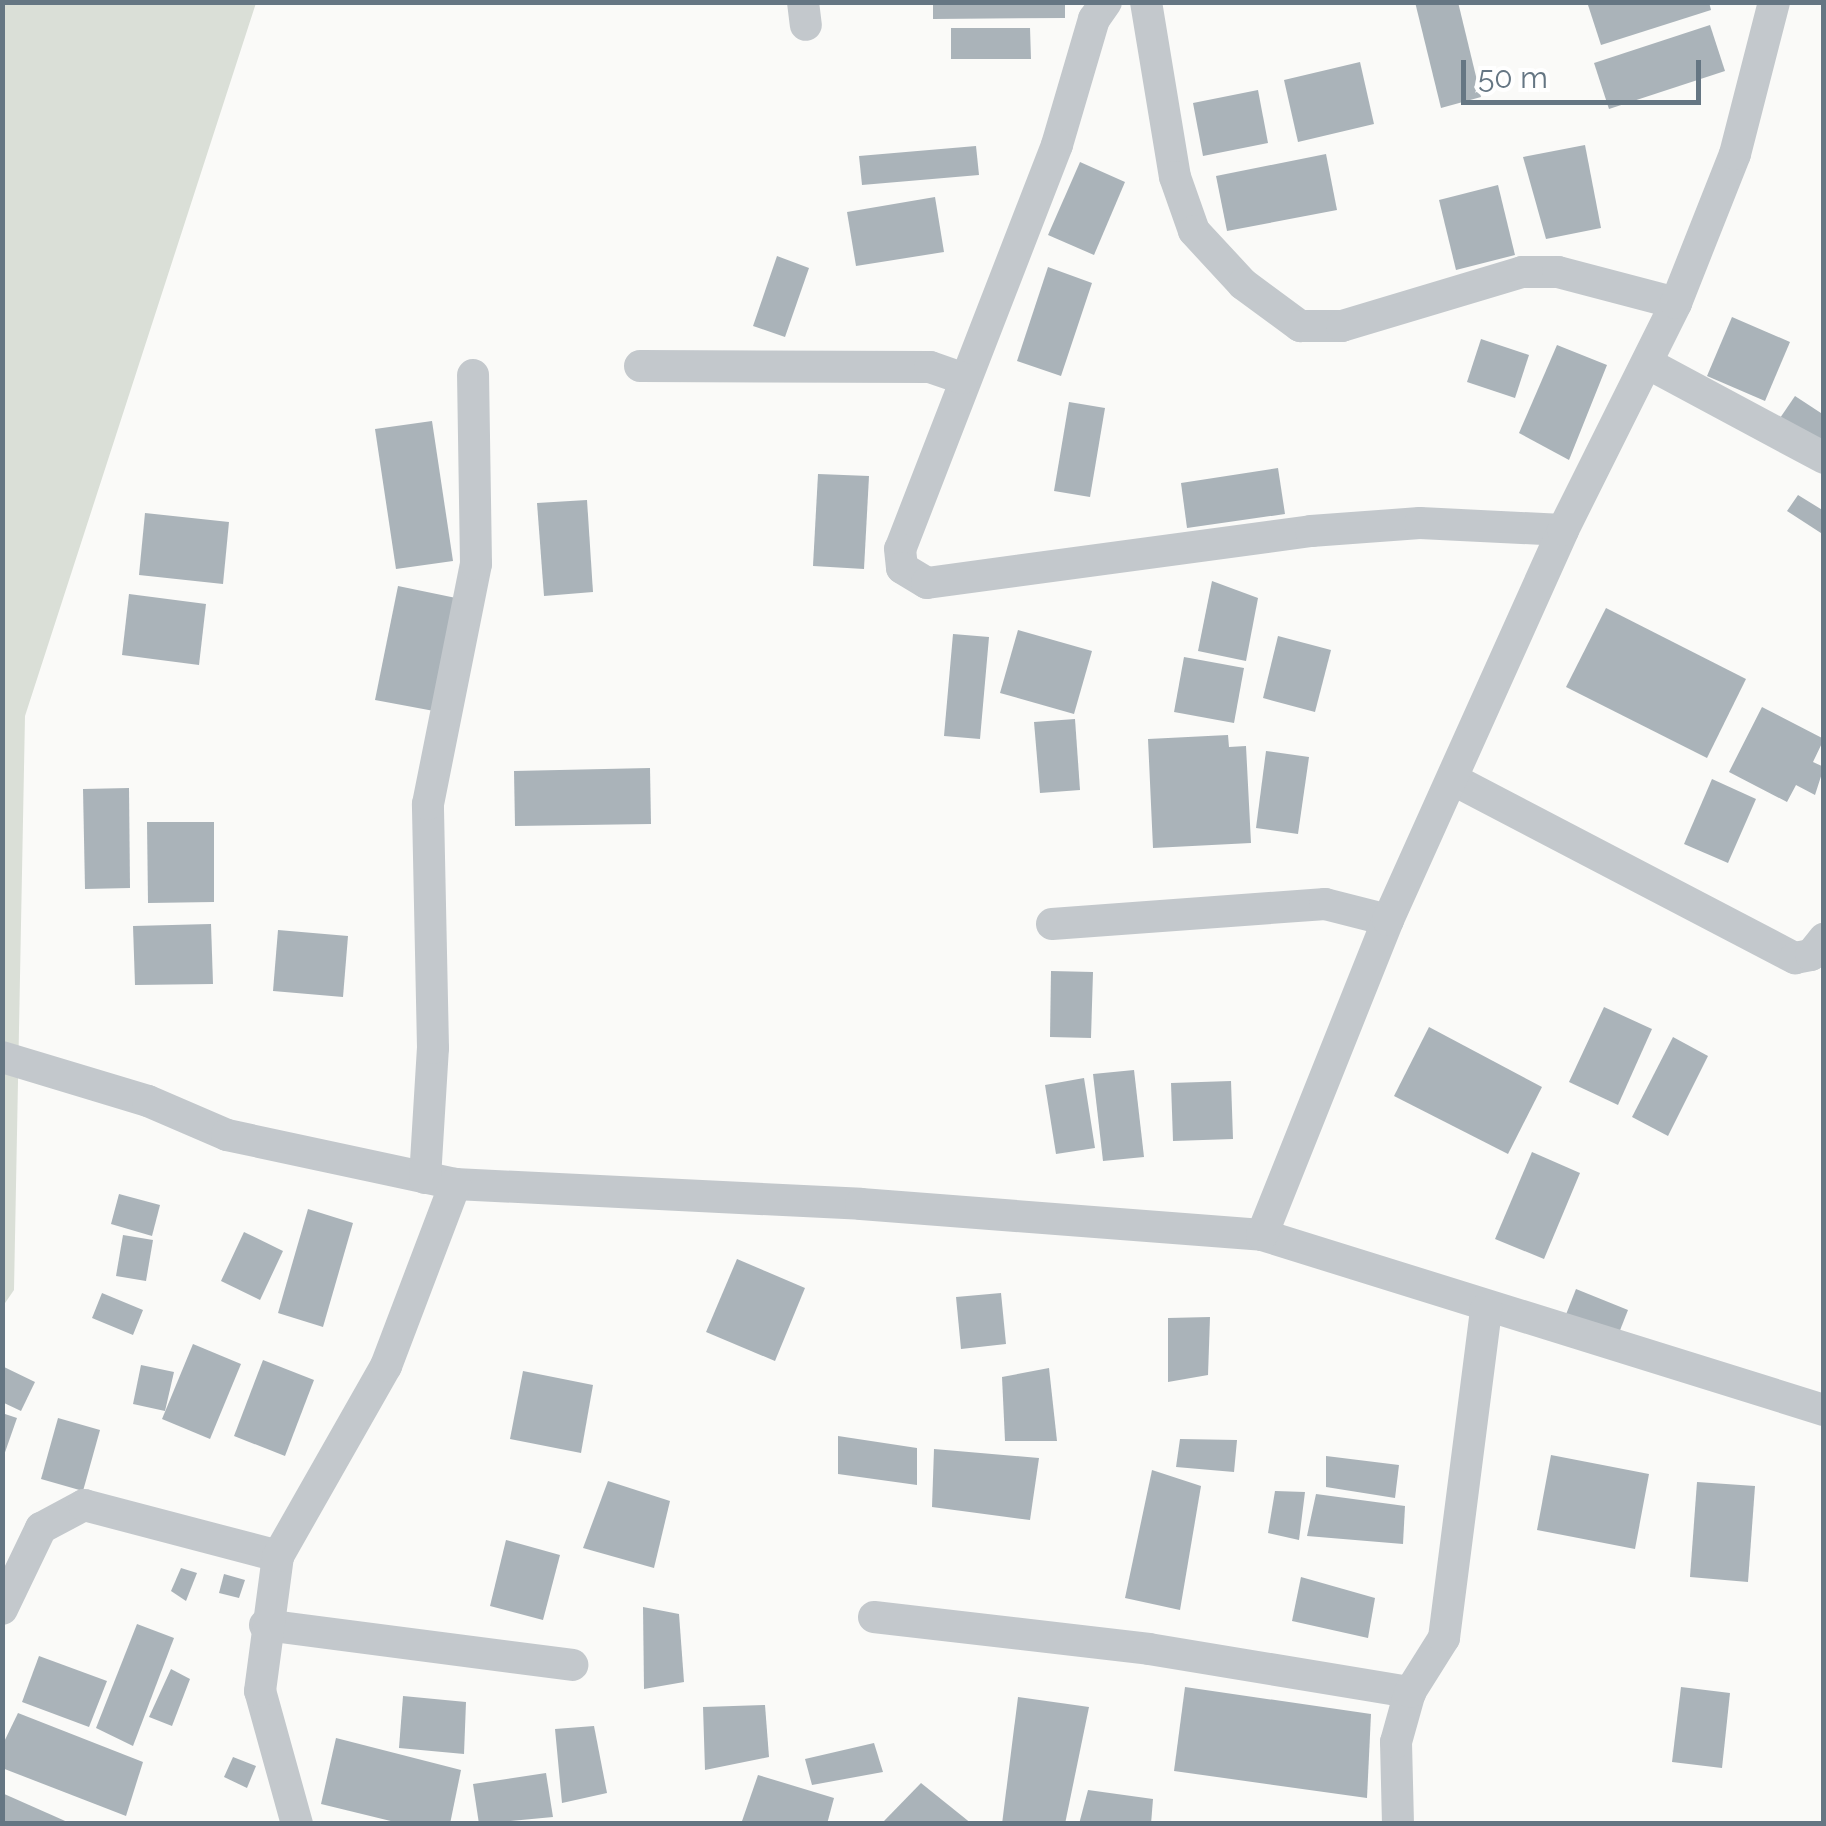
<!DOCTYPE html>
<style>
body{margin:0}
#map{position:relative;width:1826px;height:1826px;overflow:hidden;background:#fafaf8;font-family:Raleway,sans-serif}
div>[style]{position:absolute}
[style*='--x']{left:calc(var(--x)*1px);top:calc(var(--y)*1px);width:calc(var(--w)*1px);rotate:calc(var(--a)*1deg)}
.green>*{inset:0;background:#dadfd7}
.building>*{inset:0;background:#aab3b9}
.street>*{height:32px;margin:-16px;padding:0 16px;transform-origin:16px;border-radius:16px;background:#c3c8cc}
span{translate:-50% -50%;white-space:nowrap;text-align:center;line-height:1.15;-webkit-text-stroke:10px #fff;paint-order:stroke}
.frame{position:absolute;inset:0;border:5px solid #657683;pointer-events:none}
.scale{position:absolute;left:1461px;top:60px;width:240px;height:45px;box-sizing:border-box;border:5px solid #657683;border-top:0;padding-left:12px;font-size:30px;line-height:35px;white-space:nowrap;color:#657683;-webkit-text-stroke:8px #fff;paint-order:stroke}
</style>
<div id="map">
<div class="green">
<div style="clip-path:polygon(3px 3px,256px 3px,25px 716px,14px 1290px,3px 1306px)"></div>
</div>
<div class="building">
<div style="clip-path:polygon(933px 2px,1065px 2px,1065px 18px,933px 19px)"></div>
<div style="clip-path:polygon(1415px 2px,1458px 2px,1481px 97px,1441px 108px)"></div>
<div style="clip-path:polygon(1709px 2px,1711px 10px,1601px 45px,1588px 5px)"></div>
<div style="clip-path:polygon(1710px 25px,1725px 71px,1609px 109px,1594px 63px)"></div>
<div style="clip-path:polygon(951px 28px,1030px 28px,1031px 59px,951px 59px)"></div>
<div style="clip-path:polygon(1360px 62px,1374px 124px,1298px 142px,1284px 80px)"></div>
<div style="clip-path:polygon(1258px 90px,1268px 143px,1203px 156px,1193px 103px)"></div>
<div style="clip-path:polygon(1585px 145px,1601px 228px,1546px 239px,1523px 157px)"></div>
<div style="clip-path:polygon(976px 146px,979px 175px,862px 185px,859px 156px)"></div>
<div style="clip-path:polygon(1326px 154px,1337px 210px,1227px 231px,1216px 176px)"></div>
<div style="clip-path:polygon(1080px 162px,1125px 182px,1094px 255px,1048px 235px)"></div>
<div style="clip-path:polygon(1498px 185px,1515px 255px,1456px 270px,1439px 200px)"></div>
<div style="clip-path:polygon(935px 197px,944px 252px,856px 266px,847px 212px)"></div>
<div style="clip-path:polygon(777px 256px,809px 268px,785px 337px,753px 326px)"></div>
<div style="clip-path:polygon(1048px 267px,1092px 283px,1061px 376px,1017px 361px)"></div>
<div style="clip-path:polygon(1732px 317px,1790px 342px,1765px 401px,1707px 376px)"></div>
<div style="clip-path:polygon(1481px 339px,1529px 355px,1515px 398px,1467px 382px)"></div>
<div style="clip-path:polygon(1557px 345px,1607px 365px,1569px 460px,1519px 433px)"></div>
<div style="clip-path:polygon(1795px 396px,1824px 415px,1824px 452px,1778px 421px)"></div>
<div style="clip-path:polygon(1069px 402px,1105px 408px,1090px 497px,1054px 491px)"></div>
<div style="clip-path:polygon(432px 421px,453px 561px,396px 569px,375px 429px)"></div>
<div style="clip-path:polygon(1278px 468px,1285px 514px,1187px 528px,1181px 483px)"></div>
<div style="clip-path:polygon(818px 474px,869px 476px,864px 569px,813px 566px)"></div>
<div style="clip-path:polygon(1798px 495px,1824px 511px,1824px 535px,1787px 511px)"></div>
<div style="clip-path:polygon(587px 500px,593px 592px,544px 596px,537px 503px)"></div>
<div style="clip-path:polygon(145px 513px,229px 522px,223px 584px,139px 575px)"></div>
<div style="clip-path:polygon(1212px 581px,1258px 598px,1246px 661px,1198px 651px)"></div>
<div style="clip-path:polygon(398px 586px,456px 598px,434px 711px,375px 700px)"></div>
<div style="clip-path:polygon(129px 594px,206px 604px,199px 665px,122px 655px)"></div>
<div style="clip-path:polygon(1606px 608px,1746px 679px,1707px 758px,1566px 687px)"></div>
<div style="clip-path:polygon(1018px 630px,1092px 651px,1074px 714px,1000px 693px)"></div>
<div style="clip-path:polygon(953px 634px,989px 637px,980px 739px,944px 736px)"></div>
<div style="clip-path:polygon(1278px 636px,1331px 650px,1315px 712px,1263px 698px)"></div>
<div style="clip-path:polygon(1184px 657px,1244px 668px,1234px 723px,1174px 712px)"></div>
<div style="clip-path:polygon(1762px 707px,1824px 739px,1813px 762px,1824px 767px,1815px 795px,1796px 785px,1787px 802px,1729px 772px)"></div>
<div style="clip-path:polygon(1075px 719px,1080px 790px,1040px 793px,1034px 722px)"></div>
<div style="clip-path:polygon(1228px 735px,1229px 747px,1246px 746px,1251px 843px,1153px 848px,1148px 739px)"></div>
<div style="clip-path:polygon(1266px 751px,1309px 757px,1298px 834px,1256px 828px)"></div>
<div style="clip-path:polygon(650px 768px,651px 824px,515px 826px,514px 771px)"></div>
<div style="clip-path:polygon(1712px 779px,1756px 799px,1728px 863px,1684px 844px)"></div>
<div style="clip-path:polygon(129px 788px,130px 888px,85px 889px,83px 789px)"></div>
<div style="clip-path:polygon(147px 822px,214px 822px,214px 902px,148px 903px)"></div>
<div style="clip-path:polygon(211px 924px,213px 984px,135px 985px,133px 926px)"></div>
<div style="clip-path:polygon(278px 930px,348px 936px,343px 997px,273px 991px)"></div>
<div style="clip-path:polygon(1051px 971px,1093px 972px,1091px 1038px,1050px 1037px)"></div>
<div style="clip-path:polygon(1604px 1007px,1652px 1029px,1618px 1105px,1569px 1082px)"></div>
<div style="clip-path:polygon(1429px 1027px,1542px 1087px,1508px 1154px,1394px 1096px)"></div>
<div style="clip-path:polygon(1673px 1037px,1708px 1056px,1668px 1136px,1632px 1117px)"></div>
<div style="clip-path:polygon(1134px 1070px,1144px 1157px,1103px 1161px,1093px 1074px)"></div>
<div style="clip-path:polygon(1084px 1078px,1095px 1148px,1056px 1154px,1045px 1085px)"></div>
<div style="clip-path:polygon(1231px 1081px,1233px 1139px,1173px 1141px,1171px 1083px)"></div>
<div style="clip-path:polygon(1532px 1152px,1580px 1173px,1544px 1259px,1495px 1239px)"></div>
<div style="clip-path:polygon(119px 1194px,160px 1205px,152px 1236px,111px 1224px)"></div>
<div style="clip-path:polygon(308px 1209px,353px 1223px,323px 1327px,278px 1313px)"></div>
<div style="clip-path:polygon(244px 1232px,283px 1251px,260px 1300px,221px 1281px)"></div>
<div style="clip-path:polygon(123px 1235px,153px 1240px,146px 1281px,116px 1276px)"></div>
<div style="clip-path:polygon(737px 1259px,805px 1288px,775px 1361px,706px 1332px)"></div>
<div style="clip-path:polygon(1576px 1289px,1628px 1310px,1617px 1338px,1565px 1317px)"></div>
<div style="clip-path:polygon(102px 1293px,143px 1310px,133px 1335px,92px 1318px)"></div>
<div style="clip-path:polygon(1001px 1293px,1006px 1344px,961px 1349px,956px 1297px)"></div>
<div style="clip-path:polygon(1210px 1317px,1208px 1375px,1168px 1382px,1168px 1318px)"></div>
<div style="clip-path:polygon(193px 1344px,241px 1364px,210px 1439px,162px 1419px)"></div>
<div style="clip-path:polygon(263px 1360px,314px 1380px,285px 1456px,234px 1436px)"></div>
<div style="clip-path:polygon(141px 1365px,174px 1372px,165px 1411px,133px 1404px)"></div>
<div style="clip-path:polygon(2px 1366px,35px 1382px,21px 1411px,2px 1402px)"></div>
<div style="clip-path:polygon(1049px 1368px,1057px 1441px,1005px 1441px,1002px 1377px)"></div>
<div style="clip-path:polygon(523px 1371px,593px 1385px,581px 1453px,510px 1439px)"></div>
<div style="clip-path:polygon(2px 1413px,17px 1418px,3px 1458px,2px 1458px)"></div>
<div style="clip-path:polygon(58px 1418px,100px 1430px,83px 1491px,41px 1479px)"></div>
<div style="clip-path:polygon(838px 1436px,917px 1448px,917px 1485px,838px 1474px)"></div>
<div style="clip-path:polygon(1180px 1439px,1237px 1440px,1234px 1472px,1176px 1467px)"></div>
<div style="clip-path:polygon(934px 1449px,1039px 1458px,1030px 1520px,932px 1507px)"></div>
<div style="clip-path:polygon(1551px 1455px,1649px 1474px,1635px 1549px,1537px 1530px)"></div>
<div style="clip-path:polygon(1326px 1456px,1399px 1465px,1395px 1498px,1326px 1487px)"></div>
<div style="clip-path:polygon(1152px 1470px,1201px 1486px,1180px 1610px,1125px 1598px)"></div>
<div style="clip-path:polygon(608px 1481px,670px 1501px,654px 1568px,583px 1548px)"></div>
<div style="clip-path:polygon(1697px 1482px,1755px 1486px,1748px 1582px,1690px 1577px)"></div>
<div style="clip-path:polygon(1275px 1491px,1305px 1492px,1299px 1540px,1268px 1533px)"></div>
<div style="clip-path:polygon(1316px 1494px,1405px 1506px,1403px 1544px,1307px 1536px)"></div>
<div style="clip-path:polygon(506px 1540px,560px 1555px,543px 1620px,490px 1606px)"></div>
<div style="clip-path:polygon(181px 1568px,197px 1573px,186px 1601px,171px 1591px)"></div>
<div style="clip-path:polygon(224px 1574px,245px 1580px,239px 1598px,219px 1593px)"></div>
<div style="clip-path:polygon(1301px 1577px,1375px 1598px,1368px 1638px,1292px 1621px)"></div>
<div style="clip-path:polygon(643px 1607px,679px 1614px,684px 1682px,644px 1689px)"></div>
<div style="clip-path:polygon(137px 1624px,174px 1638px,133px 1746px,96px 1728px)"></div>
<div style="clip-path:polygon(39px 1656px,107px 1681px,89px 1727px,22px 1702px)"></div>
<div style="clip-path:polygon(171px 1669px,190px 1679px,172px 1726px,149px 1717px)"></div>
<div style="clip-path:polygon(1185px 1687px,1371px 1714px,1367px 1798px,1174px 1771px)"></div>
<div style="clip-path:polygon(1681px 1687px,1730px 1693px,1722px 1768px,1672px 1762px)"></div>
<div style="clip-path:polygon(403px 1696px,466px 1702px,464px 1754px,399px 1748px)"></div>
<div style="clip-path:polygon(1018px 1697px,1089px 1707px,1065px 1824px,1002px 1824px)"></div>
<div style="clip-path:polygon(765px 1705px,769px 1757px,705px 1770px,703px 1707px)"></div>
<div style="clip-path:polygon(18px 1713px,143px 1762px,126px 1816px,2px 1768px,2px 1746px)"></div>
<div style="clip-path:polygon(594px 1726px,607px 1793px,562px 1803px,555px 1729px)"></div>
<div style="clip-path:polygon(336px 1738px,461px 1770px,450px 1824px,403px 1824px,321px 1804px)"></div>
<div style="clip-path:polygon(874px 1743px,883px 1772px,812px 1785px,805px 1759px)"></div>
<div style="clip-path:polygon(233px 1757px,256px 1766px,247px 1788px,224px 1777px)"></div>
<div style="clip-path:polygon(546px 1773px,553px 1817px,479px 1824px,473px 1784px)"></div>
<div style="clip-path:polygon(758px 1775px,834px 1798px,827px 1824px,741px 1824px)"></div>
<div style="clip-path:polygon(921px 1783px,972px 1824px,884px 1821px)"></div>
<div style="clip-path:polygon(1088px 1790px,1153px 1799px,1151px 1824px,1079px 1824px)"></div>
<div style="clip-path:polygon(2px 1793px,72px 1824px,2px 1824px)"></div>
</div>
<div class="street">
<div style="--x:803;--y:2;--w:23;--a:83"></div>
<div style="--x:1106;--y:2;--w:21;--a:125"></div>
<div style="--x:1094;--y:19;--w:131;--a:106.4"></div>
<div style="--x:1057;--y:145;--w:433;--a:111.2"></div>
<div style="--x:900;--y:549;--w:19;--a:84"></div>
<div style="--x:902;--y:568;--w:29;--a:31"></div>
<div style="--x:927;--y:583;--w:388;--a:-7.7"></div>
<div style="--x:1311;--y:531;--w:109;--a:-4.2"></div>
<div style="--x:1420;--y:523;--w:143;--a:2.8"></div>
<div style="--x:1146;--y:2;--w:177;--a:80.6"></div>
<div style="--x:1175;--y:177;--w:57;--a:70.6"></div>
<div style="--x:1194;--y:231;--w:72;--a:47.2"></div>
<div style="--x:1243;--y:284;--w:71;--a:36.4"></div>
<div style="--x:1300;--y:326;--w:42;--a:0"></div>
<div style="--x:1342;--y:326;--w:188;--a:-16.7"></div>
<div style="--x:1522;--y:272;--w:36;--a:0"></div>
<div style="--x:1558;--y:272;--w:122;--a:14.7"></div>
<div style="--x:1647;--y:363;--w:201;--a:28.2"></div>
<div style="--x:640;--y:366;--w:290;--a:0.2"></div>
<div style="--x:930;--y:367;--w:34;--a:19"></div>
<div style="--x:1454;--y:780;--w:385;--a:27.6"></div>
<div style="--x:1795;--y:958;--w:16;--a:-11"></div>
<div style="--x:1811;--y:955;--w:21;--a:-51"></div>
<div style="--x:1052;--y:924;--w:274;--a:-4.2"></div>
<div style="--x:1325;--y:904;--w:65;--a:14.3"></div>
<div style="--x:2;--y:1057;--w:152;--a:16.8"></div>
<div style="--x:148;--y:1101;--w:86;--a:23.3"></div>
<div style="--x:227;--y:1135;--w:233;--a:12.1"></div>
<div style="--x:455;--y:1184;--w:406;--a:2.8"></div>
<div style="--x:861;--y:1204;--w:402;--a:4.4"></div>
<div style="--x:1262;--y:1235;--w:589;--a:17.3"></div>
<div style="--x:425;--y:1178;--w:130;--a:-86.5"></div>
<div style="--x:433;--y:1048;--w:244;--a:-91.2"></div>
<div style="--x:428;--y:804;--w:245;--a:-78.7"></div>
<div style="--x:476;--y:564;--w:189;--a:-90.9"></div>
<div style="--x:1262;--y:1235;--w:339;--a:-68.2"></div>
<div style="--x:1388;--y:920;--w:427;--a:-65.8"></div>
<div style="--x:1563;--y:530;--w:254;--a:-63.5"></div>
<div style="--x:1676;--y:303;--w:160;--a:-68.4"></div>
<div style="--x:1735;--y:154;--w:157;--a:-75.6"></div>
<div style="--x:2;--y:1609;--w:90;--a:-64.3"></div>
<div style="--x:41;--y:1528;--w:49;--a:-28.1"></div>
<div style="--x:84;--y:1505;--w:201;--a:14.7"></div>
<div style="--x:874;--y:1617;--w:277;--a:6.6"></div>
<div style="--x:1149;--y:1649;--w:265;--a:9.4"></div>
<div style="--x:265;--y:1625;--w:310;--a:7.4"></div>
<div style="--x:297;--y:1824;--w:138;--a:-105.5"></div>
<div style="--x:260;--y:1691;--w:136;--a:-82.4"></div>
<div style="--x:278;--y:1556;--w:219;--a:-60.4"></div>
<div style="--x:386;--y:1366;--w:195;--a:-69.2"></div>
<div style="--x:1398;--y:1824;--w:82;--a:-91.4"></div>
<div style="--x:1396;--y:1742;--w:52;--a:-74.4"></div>
<div style="--x:1410;--y:1692;--w:64;--a:-57.8"></div>
<div style="--x:1444;--y:1638;--w:332;--a:-82.7"></div>
</div>
<div class="frame"></div>
<div class="scale">50 m</div>
</div>
